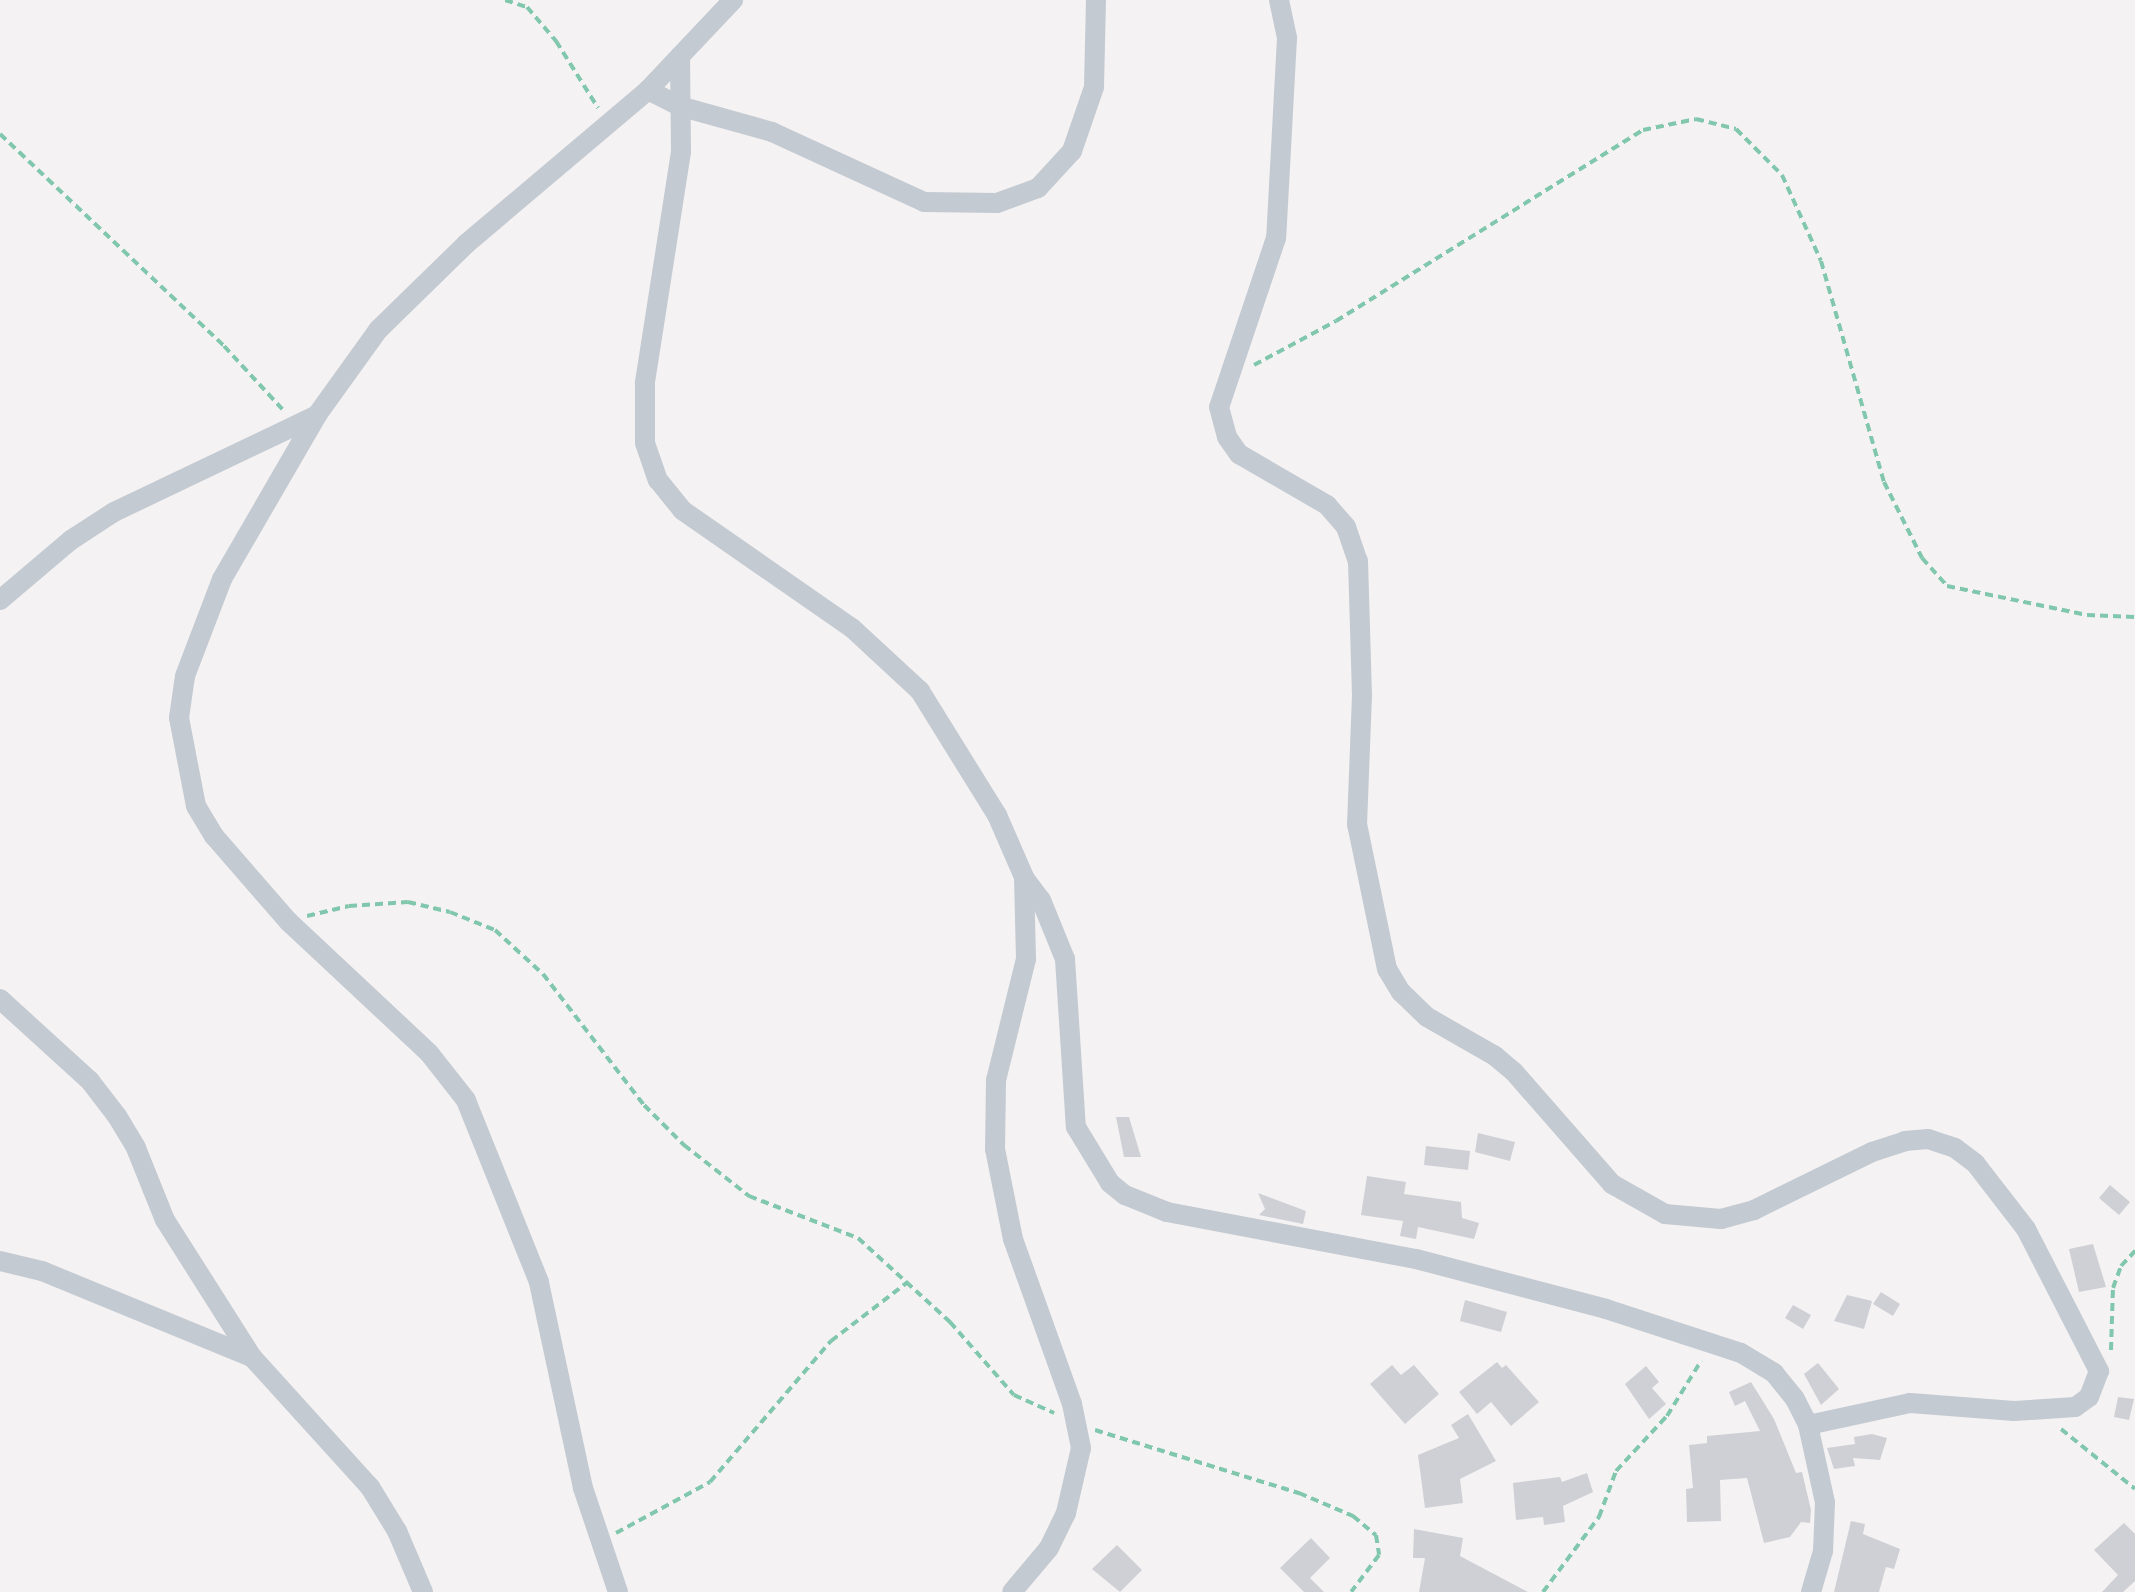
<!DOCTYPE html>
<style>
body{margin:0}
#map{position:relative;width:2135px;height:1592px;overflow:hidden;background:#f4f2f2;font-family:"Roboto Condensed",sans-serif}
div>[style]{position:absolute}
[style*='--x']{left:calc(var(--x)*1px);top:calc(var(--y)*1px);width:calc(var(--w)*1px);rotate:calc(var(--a)*1deg)}
.building>*{inset:0;background:#cfd0d5}
.path>*{height:4px;margin-top:-2px;transform-origin:0;background:repeating-linear-gradient(90deg,#80c7ad 0 8px,transparent 0 13px)}
.minor>*{height:20px;margin:-10px;padding:0 10px;transform-origin:10px;border-radius:10px;background:#c4cad2}
span{translate:-50% -50%;white-space:nowrap;text-align:center;line-height:1.15;-webkit-text-stroke:9px #fff;paint-order:stroke}
</style>
<div id="map">
<div class="building">
<div style="clip-path:polygon(1116px 1117px,1129px 1117px,1141px 1157px,1124px 1157px)"></div>
<div style="clip-path:polygon(1478px 1133px,1515px 1142px,1510px 1161px,1475px 1152px)"></div>
<div style="clip-path:polygon(1426px 1146px,1470px 1151px,1468px 1170px,1424px 1165px)"></div>
<div style="clip-path:polygon(1367px 1176px,1406px 1182px,1404px 1194px,1461px 1202px,1462px 1218px,1479px 1223px,1474px 1239px,1418px 1227px,1416px 1239px,1400px 1236px,1403px 1221px,1361px 1215px)"></div>
<div style="clip-path:polygon(2110px 1185px,2130px 1202px,2119px 1215px,2099px 1198px)"></div>
<div style="clip-path:polygon(1258px 1193px,1306px 1211px,1303px 1224px,1259px 1215px,1265px 1209px)"></div>
<div style="clip-path:polygon(2093px 1244px,2106px 1287px,2079px 1292px,2069px 1249px)"></div>
<div style="clip-path:polygon(1881px 1292px,1900px 1304px,1893px 1316px,1873px 1304px)"></div>
<div style="clip-path:polygon(1847px 1295px,1872px 1301px,1864px 1329px,1834px 1321px)"></div>
<div style="clip-path:polygon(1465px 1300px,1507px 1312px,1501px 1332px,1460px 1321px)"></div>
<div style="clip-path:polygon(1793px 1305px,1811px 1315px,1803px 1329px,1785px 1318px)"></div>
<div style="clip-path:polygon(1497px 1362px,1502px 1368px,1506px 1365px,1539px 1402px,1511px 1426px,1491px 1402px,1477px 1414px,1459px 1392px)"></div>
<div style="clip-path:polygon(1818px 1363px,1839px 1389px,1821px 1405px,1804px 1374px)"></div>
<div style="clip-path:polygon(1392px 1365px,1401px 1375px,1414px 1365px,1439px 1394px,1405px 1424px,1370px 1384px)"></div>
<div style="clip-path:polygon(1646px 1366px,1659px 1382px,1652px 1388px,1666px 1404px,1649px 1419px,1625px 1384px)"></div>
<div style="clip-path:polygon(1751px 1382px,1774px 1419px,1796px 1473px,1802px 1472px,1811px 1510px,1810px 1523px,1801px 1522px,1790px 1537px,1764px 1543px,1747px 1478px,1720px 1480px,1721px 1521px,1687px 1522px,1686px 1489px,1693px 1488px,1689px 1445px,1707px 1443px,1707px 1436px,1760px 1431px,1745px 1401px,1735px 1406px,1729px 1392px)"></div>
<div style="clip-path:polygon(2118px 1397px,2134px 1399px,2129px 1420px,2114px 1417px)"></div>
<div style="clip-path:polygon(1468px 1414px,1496px 1461px,1460px 1479px,1463px 1503px,1425px 1508px,1418px 1455px,1459px 1438px,1451px 1425px)"></div>
<div style="clip-path:polygon(1872px 1434px,1887px 1438px,1880px 1460px,1853px 1458px,1855px 1466px,1834px 1469px,1827px 1448px,1855px 1444px,1854px 1437px)"></div>
<div style="clip-path:polygon(1587px 1473px,1593px 1492px,1563px 1506px,1565px 1522px,1544px 1525px,1543px 1517px,1516px 1520px,1513px 1483px,1560px 1477px,1562px 1482px)"></div>
<div style="clip-path:polygon(1851px 1521px,1865px 1524px,1863px 1534px,1900px 1549px,1894px 1569px,1886px 1567px,1879px 1592px,1834px 1592px)"></div>
<div style="clip-path:polygon(2124px 1523px,2135px 1534px,2135px 1581px,2123px 1592px,2102px 1592px,2118px 1575px,2094px 1550px)"></div>
<div style="clip-path:polygon(1414px 1529px,1463px 1538px,1460px 1556px,1528px 1592px,1419px 1592px,1425px 1558px,1413px 1558px)"></div>
<div style="clip-path:polygon(1311px 1538px,1330px 1558px,1310px 1578px,1324px 1592px,1304px 1592px,1280px 1568px)"></div>
<div style="clip-path:polygon(1117px 1545px,1142px 1570px,1120px 1592px,1092px 1569px)"></div>
</div>
<div class="path">
<div style="--x:505;--y:0;--w:23;--a:18"></div>
<div style="--x:527;--y:7;--w:45;--a:49.5"></div>
<div style="--x:556;--y:41;--w:79;--a:57.9"></div>
<div style="--x:0;--y:134;--w:308;--a:43.4"></div>
<div style="--x:224;--y:346;--w:88;--a:47.3"></div>
<div style="--x:1254;--y:365;--w:93;--a:-28.2"></div>
<div style="--x:1336;--y:321;--w:362;--a:-31.9"></div>
<div style="--x:1643;--y:130;--w:54;--a:-11.7"></div>
<div style="--x:1696;--y:119;--w:41;--a:14"></div>
<div style="--x:1736;--y:129;--w:65;--a:45"></div>
<div style="--x:1782;--y:175;--w:94;--a:65.6"></div>
<div style="--x:1821;--y:261;--w:230;--a:74.1"></div>
<div style="--x:1884;--y:482;--w:85;--a:63.4"></div>
<div style="--x:1922;--y:558;--w:38;--a:48"></div>
<div style="--x:1947;--y:586;--w:143;--a:11.7"></div>
<div style="--x:2087;--y:615;--w:48;--a:2.4"></div>
<div style="--x:307;--y:916;--w:43;--a:-13.4"></div>
<div style="--x:349;--y:906;--w:59;--a:-3.9"></div>
<div style="--x:408;--y:902;--w:43;--a:13.4"></div>
<div style="--x:450;--y:912;--w:48;--a:21.8"></div>
<div style="--x:495;--y:930;--w:65;--a:42.5"></div>
<div style="--x:543;--y:974;--w:165;--a:52.4"></div>
<div style="--x:644;--y:1105;--w:57;--a:45"></div>
<div style="--x:684;--y:1145;--w:83;--a:38.1"></div>
<div style="--x:749;--y:1196;--w:117;--a:21.1"></div>
<div style="--x:858;--y:1238;--w:125;--a:42.4"></div>
<div style="--x:950;--y:1322;--w:97;--a:48.8"></div>
<div style="--x:1014;--y:1395;--w:44;--a:24.2"></div>
<div style="--x:2111;--y:1350;--w:62;--a:-88.2"></div>
<div style="--x:2113;--y:1288;--w:23;--a:-70"></div>
<div style="--x:2121;--y:1266;--w:21;--a:-47"></div>
<div style="--x:2061;--y:1429;--w:95;--a:39"></div>
<div style="--x:1095;--y:1430;--w:214;--a:17.2"></div>
<div style="--x:1299;--y:1493;--w:59;--a:23.1"></div>
<div style="--x:1353;--y:1516;--w:30;--a:40"></div>
<div style="--x:1376;--y:1535;--w:20;--a:81"></div>
<div style="--x:1379;--y:1555;--w:46;--a:127.1"></div>
<div style="--x:616;--y:1533;--w:107;--a:-28.5"></div>
<div style="--x:710;--y:1482;--w:186;--a:-49.4"></div>
<div style="--x:831;--y:1341;--w:97;--a:-37.5"></div>
<div style="--x:1543;--y:1592;--w:94;--a:-53.3"></div>
<div style="--x:1599;--y:1517;--w:49;--a:-69.7"></div>
<div style="--x:1616;--y:1471;--w:75;--a:-47.2"></div>
<div style="--x:1667;--y:1416;--w:65;--a:-58.3"></div>
</div>
<div class="minor">
<div style="--x:1279;--y:0;--w:39;--a:78"></div>
<div style="--x:1287;--y:38;--w:200;--a:93.1"></div>
<div style="--x:1276;--y:238;--w:178;--a:108.6"></div>
<div style="--x:1219;--y:407;--w:31;--a:75"></div>
<div style="--x:1227;--y:437;--w:21;--a:55"></div>
<div style="--x:1239;--y:454;--w:102;--a:30.1"></div>
<div style="--x:1327;--y:505;--w:29;--a:49"></div>
<div style="--x:1346;--y:527;--w:36;--a:71"></div>
<div style="--x:1358;--y:561;--w:134;--a:88.3"></div>
<div style="--x:1362;--y:695;--w:129;--a:92.2"></div>
<div style="--x:1357;--y:824;--w:148;--a:78.3"></div>
<div style="--x:1387;--y:969;--w:27;--a:59"></div>
<div style="--x:1401;--y:992;--w:36;--a:44"></div>
<div style="--x:1427;--y:1017;--w:78;--a:29.8"></div>
<div style="--x:1495;--y:1056;--w:25;--a:40"></div>
<div style="--x:1514;--y:1072;--w:149;--a:48.8"></div>
<div style="--x:1612;--y:1184;--w:61;--a:29.5"></div>
<div style="--x:1665;--y:1214;--w:56;--a:5.1"></div>
<div style="--x:1721;--y:1219;--w:34;--a:-15"></div>
<div style="--x:1754;--y:1210;--w:131;--a:-26.2"></div>
<div style="--x:1872;--y:1152;--w:35;--a:-18"></div>
<div style="--x:1905;--y:1141;--w:23;--a:-5"></div>
<div style="--x:1928;--y:1139;--w:28;--a:18"></div>
<div style="--x:1955;--y:1148;--w:25;--a:37"></div>
<div style="--x:1975;--y:1163;--w:83;--a:52.3"></div>
<div style="--x:2026;--y:1229;--w:160;--a:62.8"></div>
<div style="--x:2099;--y:1371;--w:28;--a:111"></div>
<div style="--x:2089;--y:1397;--w:17;--a:144"></div>
<div style="--x:2075;--y:1407;--w:61;--a:176.2"></div>
<div style="--x:2014;--y:1411;--w:104;--a:-175.6"></div>
<div style="--x:1910;--y:1403;--w:104;--a:167.8"></div>
<div style="--x:680;--y:56;--w:96;--a:89.4"></div>
<div style="--x:681;--y:152;--w:234;--a:98.9"></div>
<div style="--x:645;--y:383;--w:60;--a:90"></div>
<div style="--x:645;--y:443;--w:39;--a:71"></div>
<div style="--x:658;--y:480;--w:38;--a:51"></div>
<div style="--x:682;--y:510;--w:207;--a:34.8"></div>
<div style="--x:852;--y:628;--w:93;--a:42.8"></div>
<div style="--x:920;--y:691;--w:146;--a:58.2"></div>
<div style="--x:997;--y:815;--w:68;--a:66.5"></div>
<div style="--x:1024;--y:877;--w:82;--a:88.6"></div>
<div style="--x:1026;--y:959;--w:125;--a:103.9"></div>
<div style="--x:996;--y:1080;--w:69;--a:90.8"></div>
<div style="--x:995;--y:1149;--w:92;--a:78.7"></div>
<div style="--x:1013;--y:1239;--w:175;--a:70.3"></div>
<div style="--x:1072;--y:1404;--w:45;--a:78.4"></div>
<div style="--x:1081;--y:1448;--w:67;--a:103"></div>
<div style="--x:1066;--y:1513;--w:39;--a:116"></div>
<div style="--x:1049;--y:1548;--w:57;--a:130.1"></div>
<div style="--x:648;--y:90;--w:35;--a:27"></div>
<div style="--x:679;--y:106;--w:97;--a:15.6"></div>
<div style="--x:772;--y:132;--w:167;--a:24.7"></div>
<div style="--x:924;--y:202;--w:73;--a:0.8"></div>
<div style="--x:997;--y:203;--w:44;--a:-20.1"></div>
<div style="--x:1038;--y:188;--w:50;--a:-47.4"></div>
<div style="--x:1072;--y:151;--w:68;--a:-71"></div>
<div style="--x:1094;--y:87;--w:87;--a:-88.7"></div>
<div style="--x:0;--y:600;--w:93;--a:-40.2"></div>
<div style="--x:71;--y:540;--w:51;--a:-33.1"></div>
<div style="--x:114;--y:512;--w:225;--a:-25.5"></div>
<div style="--x:1025;--y:879;--w:26;--a:53"></div>
<div style="--x:1041;--y:900;--w:64;--a:67.9"></div>
<div style="--x:1065;--y:959;--w:168;--a:86.3"></div>
<div style="--x:1076;--y:1127;--w:66;--a:58.7"></div>
<div style="--x:1110;--y:1183;--w:19;--a:39"></div>
<div style="--x:1125;--y:1195;--w:45;--a:22"></div>
<div style="--x:1167;--y:1212;--w:253;--a:10.7"></div>
<div style="--x:1416;--y:1259;--w:196;--a:14.7"></div>
<div style="--x:1606;--y:1309;--w:142;--a:18.1"></div>
<div style="--x:1741;--y:1353;--w:39;--a:31"></div>
<div style="--x:1774;--y:1373;--w:33;--a:51"></div>
<div style="--x:1795;--y:1399;--w:29;--a:63"></div>
<div style="--x:1808;--y:1425;--w:79;--a:77.6"></div>
<div style="--x:1825;--y:1502;--w:49;--a:92.3"></div>
<div style="--x:1823;--y:1551;--w:43;--a:106.3"></div>
<div style="--x:0;--y:999;--w:122;--a:42.3"></div>
<div style="--x:90;--y:1081;--w:44;--a:52.4"></div>
<div style="--x:117;--y:1116;--w:37;--a:59"></div>
<div style="--x:136;--y:1148;--w:78;--a:68.1"></div>
<div style="--x:165;--y:1220;--w:162;--a:57.6"></div>
<div style="--x:252;--y:1357;--w:176;--a:47.8"></div>
<div style="--x:370;--y:1487;--w:52;--a:58.5"></div>
<div style="--x:397;--y:1531;--w:66;--a:66.9"></div>
<div style="--x:0;--y:1261;--w:43;--a:13.4"></div>
<div style="--x:42;--y:1271;--w:227;--a:22.3"></div>
<div style="--x:618;--y:1592;--w:110;--a:-108.6"></div>
<div style="--x:583;--y:1488;--w:211;--a:-102.1"></div>
<div style="--x:539;--y:1282;--w:196;--a:-111.9"></div>
<div style="--x:466;--y:1100;--w:60;--a:-128.2"></div>
<div style="--x:429;--y:1053;--w:193;--a:-136.9"></div>
<div style="--x:288;--y:921;--w:113;--a:-131"></div>
<div style="--x:214;--y:836;--w:35;--a:-121"></div>
<div style="--x:196;--y:806;--w:90;--a:-100.9"></div>
<div style="--x:179;--y:718;--w:42;--a:-81.9"></div>
<div style="--x:185;--y:676;--w:104;--a:-69.1"></div>
<div style="--x:222;--y:579;--w:190;--a:-59.9"></div>
<div style="--x:317;--y:415;--w:105;--a:-54.3"></div>
<div style="--x:378;--y:330;--w:123;--a:-44.3"></div>
<div style="--x:466;--y:244;--w:238;--a:-40.2"></div>
<div style="--x:648;--y:90;--w:124;--a:-46.6"></div>
</div>
</div>
